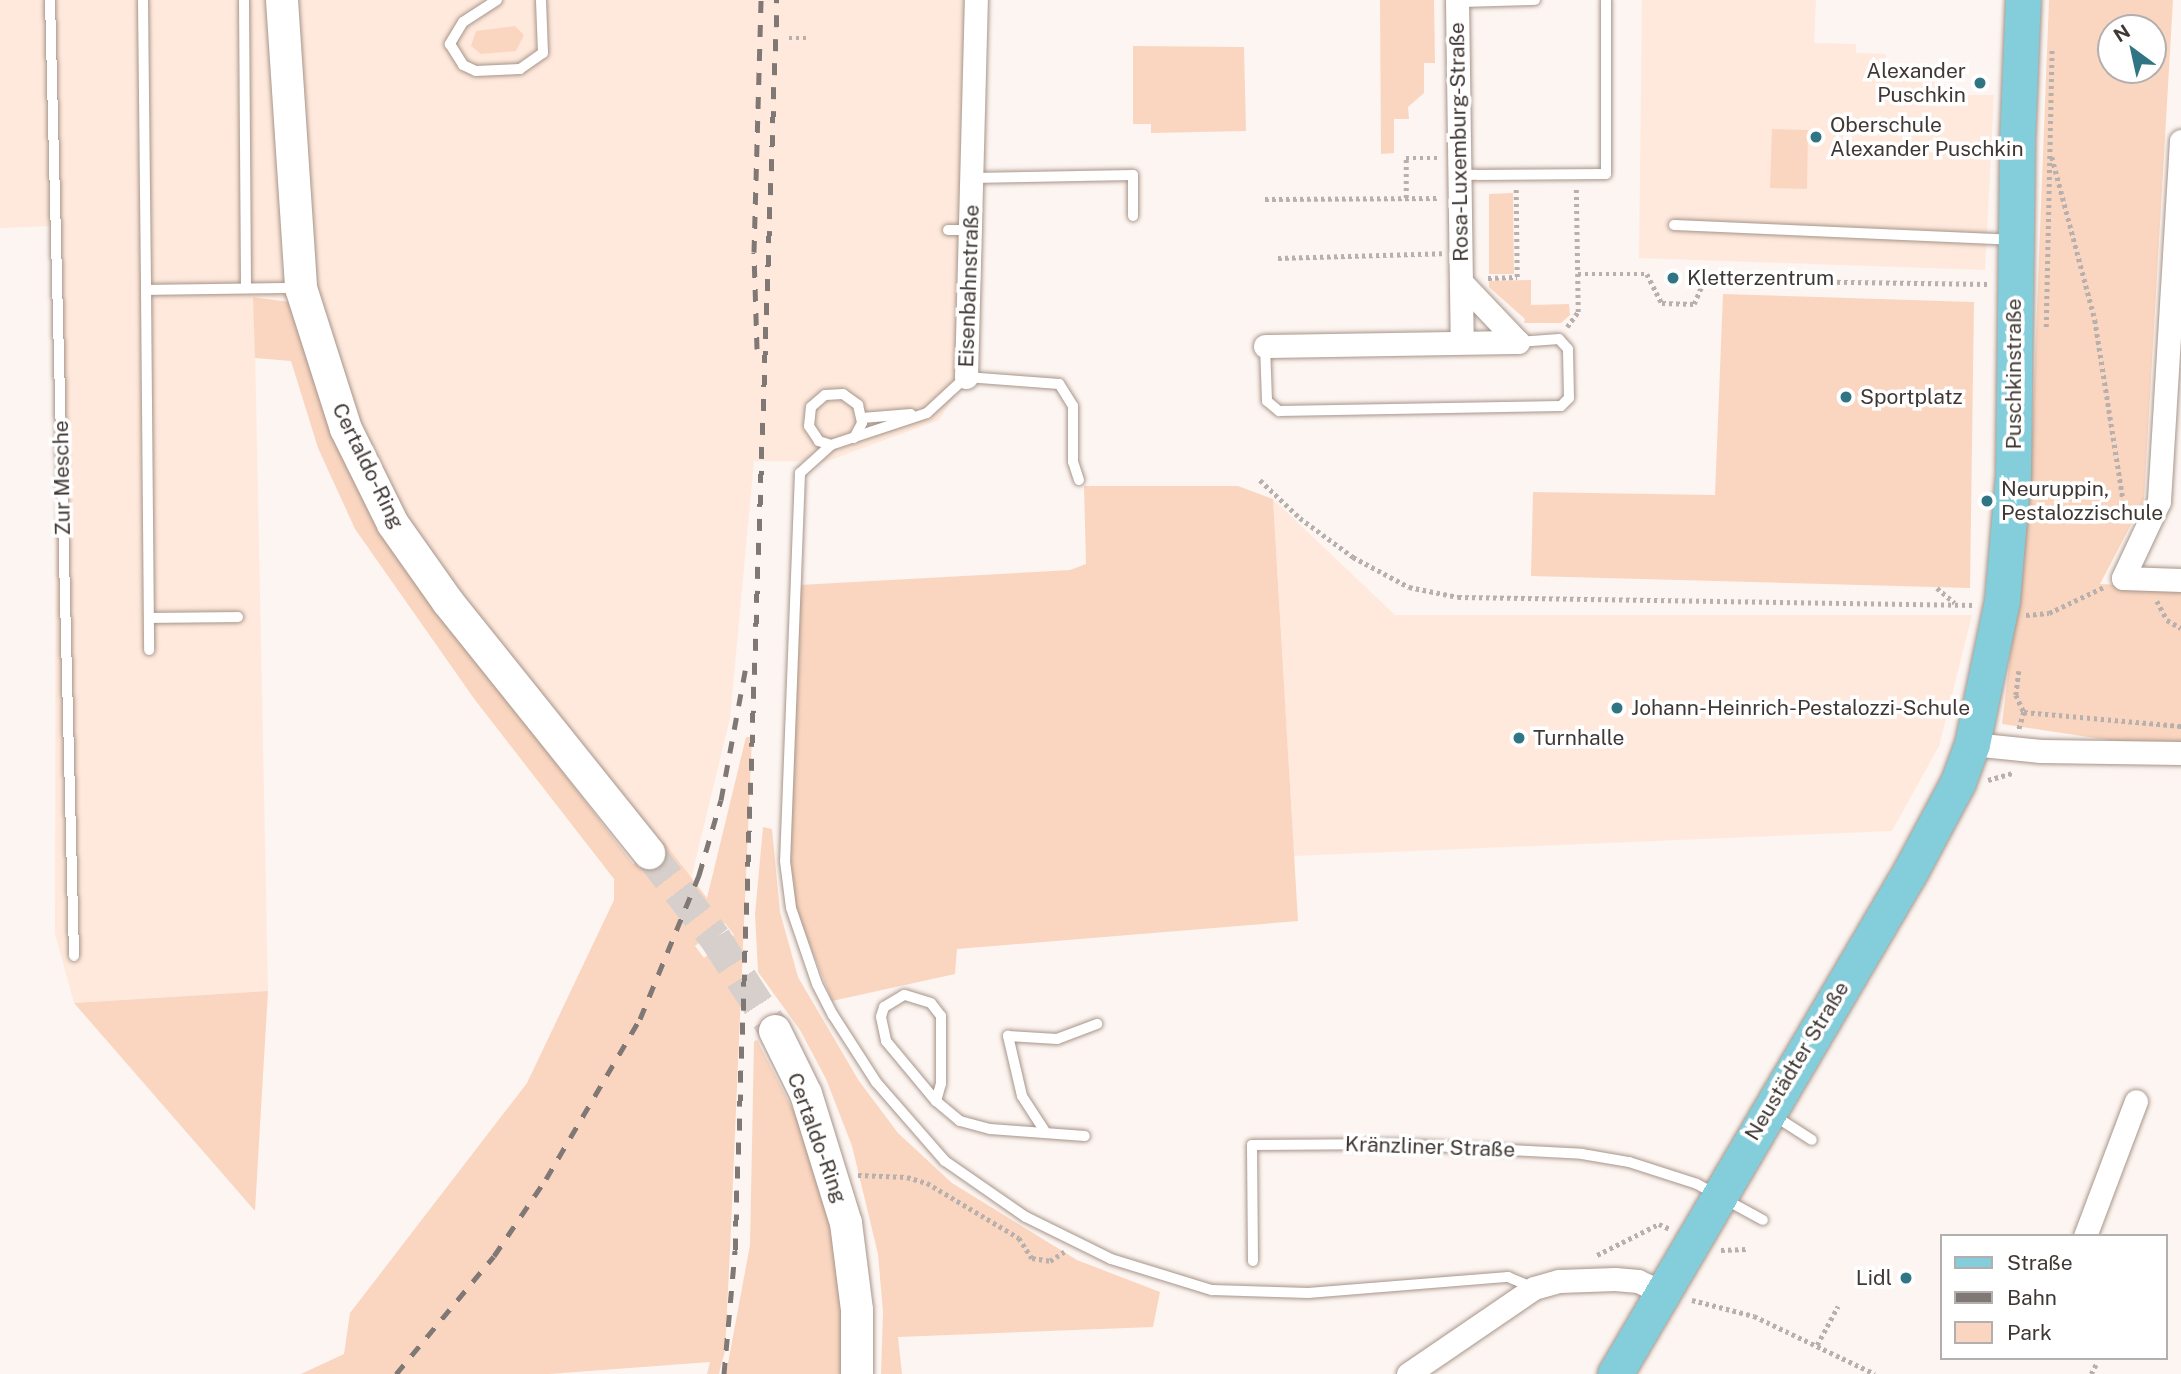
<!DOCTYPE html>
<meta charset="utf-8">
<style>
body{margin:0}
#map{position:relative;width:2181px;height:1374px;overflow:hidden;background:#fdf5f1;font-family:"Public Sans",sans-serif}
div>[style]{position:absolute}
[style*='--x']{left:calc(var(--x)*1px);top:calc(var(--y)*1px);width:calc(var(--w)*1px);rotate:calc(var(--a)*1deg)}
.built>*{inset:0;background:#ffe9dc}
.green>*{inset:0;background:#fad6c0}
.secondary-tunnel>*{height:32px;margin-top:-16px;transform-origin:0;background:repeating-linear-gradient(90deg,#d7cfcb 0 32px,transparent 0 48px)}
.path>*{height:4.5px;margin-top:-2.25px;transform-origin:0;background:repeating-linear-gradient(90deg,#b8b0ac 0 3.5px,transparent 0 7px)}
.roads{filter:drop-shadow(0 0 2px #a7958a) drop-shadow(0 0 2px #a7958a)}
.service>*{height:10px;margin:-5px;padding:0 5px;transform-origin:5px;border-radius:5px;background:#fff}
.minor>*{height:23px;margin:-11.5px;padding:0 11.5px;transform-origin:11.5px;border-radius:11.5px;background:#fff}
.secondary>*{height:32px;margin:-16px;padding:0 16px;transform-origin:16px;border-radius:16px;background:#fff}
.primary>*{height:35px;margin:-17.5px;padding:0 17.5px;transform-origin:17.5px;border-radius:17.5px;background:#84cddb}
.rail>*{height:5px;margin-top:-2.5px;transform-origin:0;background:repeating-linear-gradient(90deg,#807874 0 12px,transparent 0 24px)}
.dots>*{width:19px;height:19px;translate:-50% -50%;box-sizing:border-box;border:4px solid #fff;border-radius:50%}
span{translate:-50% -50%;white-space:nowrap;text-align:center;line-height:1.15;-webkit-text-stroke:7px #fff;paint-order:stroke}
.poi-label{font-size:21px;color:#403834}
.right{translate:-100% -50%;text-align:right}
.left{translate:0 -50%;text-align:left}
.street-label{font-size:21px;color:#403834}
.legend{position:absolute;left:1940px;top:1234px;width:228px;height:126px;box-sizing:border-box;background:#fff;border:2px solid #b3afae;margin:0;padding:9px 12px;list-style:none;font-size:21px;color:#403834}
.legend li{display:flex;align-items:center;gap:14px;height:35px}
.legend b{width:35px;border:2px solid #b3afae}
.north{position:absolute;left:2097px;top:14px;width:70px;height:70px;box-sizing:border-box;background:#fff;border:2px solid #b3afae;border-radius:50%;rotate:327deg;font-size:19px;font-weight:700;line-height:28px;text-align:center;color:#403834}
.north::after{content:'';display:block;margin:auto;width:24px;height:32px;background:#307583;clip-path:polygon(50% 0,100% 100%,50% 72%,0 100%)}
</style>
<div id="map">
<div class="built">
<div style="clip-path:polygon(0 0,976px 0,966px 377px,939px 420px,825px 462px,754px 461px,730px 718px,691px 879px,664px 842px,649px 854px,393px 524px,304px 299px,254px 297px,268px 991px,74px 1003px,55px 934px,56px 226px,0 228px)"></div>
<div style="clip-path:polygon(1642px 0,1816px 0,1814px 43px,1856px 44px,1856px 53px,1886px 54px,1885px 79px,1937px 81px,1937px 95px,1994px 95px,1985px 270px,1639px 258px)"></div>
<div style="clip-path:polygon(1273px 499px,1395px 615px,1972px 615px,1939px 746px,1892px 831px,1294px 856px)"></div>
</div>
<div class="green">
<div style="clip-path:polygon(1380px 0,1434px 0,1435px 63px,1424px 63px,1424px 93px,1408px 107px,1409px 119px,1394px 119px,1394px 153px,1381px 154px)"></div>
<div style="clip-path:polygon(evenodd,2049px 0,2173px 0,2144px 500px,2100px 584px,2181px 588px,2181px 745px,2148px 746px,2002px 724px,2030px 488px,2049px 0,2111px 28px,2153px 28px,2153px 70px,2111px 70px,2111px 28px)"></div>
<div style="clip-path:polygon(515px 26px,524px 35px,516px 51px,481px 54px,471px 46px,476px 31px)"></div>
<div style="clip-path:polygon(1133px 46px,1244px 47px,1246px 131px,1151px 133px,1151px 124px,1133px 124px)"></div>
<div style="clip-path:polygon(1772px 129px,1808px 130px,1807px 189px,1770px 188px)"></div>
<div style="clip-path:polygon(1513px 193px,1514px 274px,1489px 274px,1489px 194px)"></div>
<div style="clip-path:polygon(1531px 280px,1531px 305px,1569px 304px,1570px 315px,1561px 323px,1524px 323px,1525px 319px,1489px 287px,1489px 281px)"></div>
<div style="clip-path:polygon(1723px 294px,1974px 302px,1970px 588px,1531px 576px,1533px 492px,1715px 495px)"></div>
<div style="clip-path:polygon(evenodd,253px 297px,290px 302px,476px 658px,633px 864px,664px 842px,707px 898px,746px 737px,752px 737px,730px 1250px,725px 1351px,719px 1374px,707px 1374px,710px 1362px,549px 1374px,301px 1374px,344px 1354px,350px 1313px,527px 1083px,614px 900px,614px 879px,475px 700px,355px 529px,318px 448px,291px 361px,255px 358px,253px 297px,725px 923px,734px 935px,704px 958px,695px 946px,725px 923px)"></div>
<div style="clip-path:polygon(1084px 486px,1238px 486px,1273px 499px,1298px 921px,957px 949px,955px 974px,832px 1001px,795px 907px,789px 861px,799px 585px,1070px 570px,1086px 564px)"></div>
<div style="clip-path:polygon(763px 827px,772px 829px,780px 912px,798px 977px,859px 1081px,898px 1133px,952px 1183px,1077px 1260px,1160px 1292px,1153px 1327px,898px 1337px,902px 1374px,881px 1374px,883px 1312px,878px 1254px,852px 1146px,826px 1079px,800px 1030px,758px 972px,755px 914px)"></div>
<div style="clip-path:polygon(268px 991px,255px 1211px,74px 1003px)"></div>
<div style="clip-path:polygon(757px 1040px,811px 1145px,828px 1208px,844px 1313px,843px 1374px,726px 1374px,750px 1245px,754px 1041px)"></div>
</div>
<div class="secondary-tunnel">
<div style="--x:649;--y:853;--w:108;--a:52.2"></div>
<div style="--x:715;--y:938;--w:111;--a:57.2"></div>
</div>
<div class="path">
<div style="--x:789;--y:38;--w:19;--a:0"></div>
<div style="--x:2052;--y:157;--w:169;--a:75.2"></div>
<div style="--x:2095;--y:320;--w:200;--a:81.1"></div>
<div style="--x:1406;--y:198;--w:40;--a:-90"></div>
<div style="--x:1406;--y:158;--w:33;--a:0"></div>
<div style="--x:1265;--y:199;--w:173;--a:-0.3"></div>
<div style="--x:1278;--y:258;--w:164;--a:-1.7"></div>
<div style="--x:1578;--y:274;--w:69;--a:0"></div>
<div style="--x:1647;--y:274;--w:33;--a:63"></div>
<div style="--x:1662;--y:303;--w:32;--a:2"></div>
<div style="--x:1694;--y:304;--w:26;--a:-67"></div>
<div style="--x:1704;--y:280;--w:284;--a:0.8"></div>
<div style="--x:1488;--y:278;--w:29;--a:-2"></div>
<div style="--x:1517;--y:277;--w:88;--a:-90.7"></div>
<div style="--x:1567;--y:327;--w:19;--a:-54"></div>
<div style="--x:1578;--y:312;--w:123;--a:-90.9"></div>
<div style="--x:2046;--y:327;--w:278;--a:-88.8"></div>
<div style="--x:1260;--y:480;--w:55;--a:43.5"></div>
<div style="--x:1300;--y:518;--w:66;--a:36.3"></div>
<div style="--x:1353;--y:557;--w:64;--a:28.2"></div>
<div style="--x:1409;--y:587;--w:50;--a:11.5"></div>
<div style="--x:1458;--y:597;--w:517;--a:0.89"></div>
<div style="--x:1937;--y:588;--w:23;--a:40"></div>
<div style="--x:2157;--y:601;--w:21;--a:62"></div>
<div style="--x:2167;--y:620;--w:16;--a:30"></div>
<div style="--x:2026;--y:615;--w:23;--a:-5"></div>
<div style="--x:2049;--y:613;--w:63;--a:-25.3"></div>
<div style="--x:2019;--y:671;--w:24;--a:97"></div>
<div style="--x:2016;--y:695;--w:19;--a:65"></div>
<div style="--x:2024;--y:712;--w:18;--a:106"></div>
<div style="--x:2024;--y:712;--w:158;--a:5.1"></div>
<div style="--x:1988;--y:780;--w:26;--a:-16"></div>
<div style="--x:858;--y:1175;--w:49;--a:2.3"></div>
<div style="--x:907;--y:1177;--w:21;--a:17"></div>
<div style="--x:927;--y:1183;--w:107;--a:30.9"></div>
<div style="--x:1019;--y:1238;--w:24;--a:57"></div>
<div style="--x:1032;--y:1258;--w:18;--a:9"></div>
<div style="--x:1050;--y:1261;--w:17;--a:-33"></div>
<div style="--x:1721;--y:1250;--w:26;--a:-2"></div>
<div style="--x:1597;--y:1255;--w:69;--a:-26.6"></div>
<div style="--x:1659;--y:1224;--w:12;--a:24"></div>
<div style="--x:1692;--y:1300;--w:64;--a:14.5"></div>
<div style="--x:1754;--y:1316;--w:134;--a:25.6"></div>
<div style="--x:1817;--y:1345;--w:44;--a:-61.7"></div>
<div style="--x:2091;--y:1374;--w:13;--a:-63"></div>
</div>
<div class="roads">
<div class="service">
<div style="--x:50;--y:0;--w:956;--a:88.56"></div>
<div style="--x:143;--y:0;--w:290;--a:89.4"></div>
<div style="--x:146;--y:290;--w:152;--a:-0.8"></div>
<div style="--x:244;--y:0;--w:288;--a:89.6"></div>
<div style="--x:497;--y:0;--w:40;--a:147.1"></div>
<div style="--x:463;--y:22;--w:26;--a:121"></div>
<div style="--x:450;--y:44;--w:25;--a:58"></div>
<div style="--x:463;--y:65;--w:14;--a:25"></div>
<div style="--x:476;--y:71;--w:44;--a:-2.6"></div>
<div style="--x:520;--y:69;--w:28;--a:-35"></div>
<div style="--x:543;--y:53;--w:53;--a:-92.2"></div>
<div style="--x:1457;--y:2;--w:78;--a:-1.5"></div>
<div style="--x:1460;--y:175;--w:146;--a:-0.4"></div>
<div style="--x:1606;--y:174;--w:174;--a:-90"></div>
<div style="--x:972;--y:178;--w:161;--a:-1.1"></div>
<div style="--x:1133;--y:175;--w:41;--a:90"></div>
<div style="--x:1674;--y:225;--w:339;--a:2.5"></div>
<div style="--x:948;--y:230;--w:23;--a:0"></div>
<div style="--x:146;--y:290;--w:360;--a:89.5"></div>
<div style="--x:1265;--y:346;--w:55;--a:87.9"></div>
<div style="--x:1267;--y:401;--w:16;--a:40"></div>
<div style="--x:1279;--y:411;--w:282;--a:-1"></div>
<div style="--x:1561;--y:406;--w:11;--a:-45"></div>
<div style="--x:1569;--y:398;--w:49;--a:-91.2"></div>
<div style="--x:1568;--y:349;--w:13;--a:-132"></div>
<div style="--x:1559;--y:339;--w:41;--a:175.8"></div>
<div style="--x:862;--y:418;--w:49;--a:-4.7"></div>
<div style="--x:831;--y:445;--w:13;--a:-162"></div>
<div style="--x:819;--y:441;--w:18;--a:-124"></div>
<div style="--x:809;--y:426;--w:19;--a:-84"></div>
<div style="--x:811;--y:407;--w:18;--a:-41"></div>
<div style="--x:825;--y:395;--w:18;--a:-3"></div>
<div style="--x:843;--y:394;--w:19;--a:36"></div>
<div style="--x:858;--y:405;--w:18;--a:77"></div>
<div style="--x:862;--y:423;--w:17;--a:118"></div>
<div style="--x:1079;--y:480;--w:19;--a:-108"></div>
<div style="--x:1073;--y:462;--w:56;--a:-90"></div>
<div style="--x:1073;--y:406;--w:26;--a:-122"></div>
<div style="--x:1059;--y:384;--w:93;--a:-175.7"></div>
<div style="--x:966;--y:377;--w:53;--a:137.3"></div>
<div style="--x:927;--y:413;--w:101;--a:161.6"></div>
<div style="--x:831;--y:445;--w:42;--a:137.9"></div>
<div style="--x:800;--y:473;--w:388;--a:92.2"></div>
<div style="--x:785;--y:861;--w:47;--a:82.7"></div>
<div style="--x:791;--y:908;--w:80;--a:71.1"></div>
<div style="--x:817;--y:984;--w:35;--a:63"></div>
<div style="--x:833;--y:1015;--w:80;--a:57.3"></div>
<div style="--x:876;--y:1082;--w:105;--a:48.9"></div>
<div style="--x:945;--y:1161;--w:98;--a:34.7"></div>
<div style="--x:1026;--y:1217;--w:95;--a:26.3"></div>
<div style="--x:1111;--y:1259;--w:106;--a:17.1"></div>
<div style="--x:1212;--y:1290;--w:96;--a:1.8"></div>
<div style="--x:1308;--y:1293;--w:201;--a:-4.6"></div>
<div style="--x:1508;--y:1277;--w:28;--a:23"></div>
<div style="--x:149;--y:618;--w:89;--a:-0.6"></div>
<div style="--x:936;--y:1101;--w:18;--a:-74"></div>
<div style="--x:941;--y:1084;--w:68;--a:-90"></div>
<div style="--x:941;--y:1016;--w:16;--a:-128"></div>
<div style="--x:931;--y:1003;--w:28;--a:-163"></div>
<div style="--x:904;--y:995;--w:23;--a:149"></div>
<div style="--x:884;--y:1007;--w:10;--a:107"></div>
<div style="--x:881;--y:1017;--w:25;--a:78"></div>
<div style="--x:886;--y:1041;--w:78;--a:50.2"></div>
<div style="--x:936;--y:1101;--w:31;--a:40"></div>
<div style="--x:960;--y:1121;--w:31;--a:15"></div>
<div style="--x:990;--y:1129;--w:95;--a:4.2"></div>
<div style="--x:1773;--y:1115;--w:46;--a:32.7"></div>
<div style="--x:1046;--y:1133;--w:44;--a:-123"></div>
<div style="--x:1022;--y:1096;--w:62;--a:-103.1"></div>
<div style="--x:1008;--y:1036;--w:49;--a:3.5"></div>
<div style="--x:1057;--y:1039;--w:43;--a:-20.6"></div>
<div style="--x:1253;--y:1261;--w:116;--a:-90.5"></div>
<div style="--x:1252;--y:1145;--w:142;--a:-0.4"></div>
<div style="--x:1394;--y:1144;--w:188;--a:3"></div>
<div style="--x:1582;--y:1154;--w:48;--a:9.7"></div>
<div style="--x:1629;--y:1162;--w:71;--a:17.9"></div>
<div style="--x:1697;--y:1184;--w:75;--a:28.6"></div>
</div>
<div class="minor">
<div style="--x:1457;--y:0;--w:342;--a:89.2"></div>
<div style="--x:2181;--y:141;--w:361;--a:93.5"></div>
<div style="--x:2159;--y:501;--w:85;--a:115.1"></div>
<div style="--x:2123;--y:578;--w:58;--a:2"></div>
<div style="--x:1462;--y:283;--w:81;--a:46.5"></div>
<div style="--x:1265;--y:346;--w:253;--a:-0.9"></div>
<div style="--x:966;--y:377;--w:377;--a:-88.5"></div>
<div style="--x:1972;--y:744;--w:69;--a:5.8"></div>
<div style="--x:2041;--y:751;--w:140;--a:0.8"></div>
<div style="--x:2085;--y:1236;--w:144;--a:-69.3"></div>
<div style="--x:1408;--y:1374;--w:153;--a:-34.3"></div>
<div style="--x:1534;--y:1288;--w:26;--a:-16"></div>
<div style="--x:1559;--y:1281;--w:56;--a:-2"></div>
<div style="--x:1615;--y:1279;--w:23;--a:5"></div>
<div style="--x:1638;--y:1281;--w:25;--a:26"></div>
</div>
<div class="secondary">
<div style="--x:282;--y:0;--w:289;--a:86.2"></div>
<div style="--x:301;--y:288;--w:148;--a:72.3"></div>
<div style="--x:346;--y:429;--w:106;--a:63.7"></div>
<div style="--x:393;--y:524;--w:95;--a:54.8"></div>
<div style="--x:448;--y:602;--w:322;--a:51.3"></div>
<div style="--x:775;--y:1031;--w:70;--a:63.8"></div>
<div style="--x:806;--y:1094;--w:135;--a:72.8"></div>
<div style="--x:846;--y:1223;--w:88;--a:82.8"></div>
<div style="--x:857;--y:1310;--w:64;--a:90"></div>
</div>
<div class="primary">
<div style="--x:1615;--y:1374;--w:582;--a:-59.56"></div>
<div style="--x:1910;--y:872;--w:102;--a:-61.9"></div>
<div style="--x:1958;--y:782;--w:40;--a:-69.8"></div>
<div style="--x:1972;--y:744;--w:147;--a:-78.2"></div>
<div style="--x:2002;--y:600;--w:126;--a:-85"></div>
<div style="--x:2013;--y:474;--w:333;--a:-89.3"></div>
<div style="--x:2017;--y:141;--w:141;--a:-87.6"></div>
</div>
</div>
<div class="rail">
<div style="--x:757;--y:349;--w:97;--a:-91.8"></div>
<div style="--x:754;--y:252;--w:252;--a:-88.4"></div>
<div style="--x:396;--y:1374;--w:153;--a:-50.3"></div>
<div style="--x:494;--y:1256;--w:93;--a:-56"></div>
<div style="--x:546;--y:1179;--w:186;--a:-59.6"></div>
<div style="--x:640;--y:1019;--w:156;--a:-67.7"></div>
<div style="--x:699;--y:875;--w:78;--a:-73.7"></div>
<div style="--x:721;--y:800;--w:141;--a:-79.4"></div>
<div style="--x:724;--y:1374;--w:124;--a:-84.9"></div>
<div style="--x:735;--y:1250;--w:1251;--a:-88.08"></div>
</div>
<div class="dots">
<div style="left:1980px;top:83px;background:#307583"></div>
<div style="left:1816px;top:137px;background:#307583"></div>
<div style="left:1673px;top:278px;background:#307583"></div>
<div style="left:1846px;top:397px;background:#307583"></div>
<div style="left:1987px;top:501px;background:#307583"></div>
<div style="left:1617px;top:708px;background:#307583"></div>
<div style="left:1519px;top:738px;background:#307583"></div>
<div style="left:1906px;top:1278px;background:#307583"></div>
</div>
<div class="poi-label">
<span class="right" style="left:1966px;top:83px">Alexander<br>Puschkin</span>
<span class="left" style="left:1830px;top:137px">Oberschule<br>Alexander Puschkin</span>
<span class="left" style="left:1687px;top:278px">Kletterzentrum</span>
<span class="left" style="left:1860px;top:397px">Sportplatz</span>
<span class="left" style="left:2001px;top:501px">Neuruppin,<br>Pestalozzischule</span>
<span class="left" style="left:1631px;top:708px">Johann-Heinrich-Pestalozzi-Schule</span>
<span class="left" style="left:1533px;top:738px">Turnhalle</span>
<span class="right" style="left:1892px;top:1278px">Lidl</span>
</div>
<div class="street-label">
<span style="left:1459px;top:142px;rotate:-91deg">Rosa-Luxemburg-Straße</span>
<span style="left:969px;top:286px;rotate:-88deg">Eisenbahnstraße</span>
<span style="left:2014px;top:374px;rotate:-90deg">Puschkinstraße</span>
<span style="left:368px;top:466px;rotate:64deg">Certaldo-Ring</span>
<span style="left:62px;top:478px;rotate:-91deg">Zur Mesche</span>
<span style="left:1797px;top:1061px;rotate:-59deg">Neustädter Straße</span>
<span style="left:817px;top:1138px;rotate:70deg">Certaldo-Ring</span>
<span style="left:1430px;top:1147px;rotate:2deg">Kränzliner Straße</span>
</div>
<ul class="legend">
<li><b style="height:9px;background:#84cddb"></b>Straße</li>
<li><b style="height:9px;background:#807874"></b>Bahn</li>
<li><b style="height:19px;background:#fad6c0"></b>Park</li>
</ul>
<div class="north">N</div>
</div>
